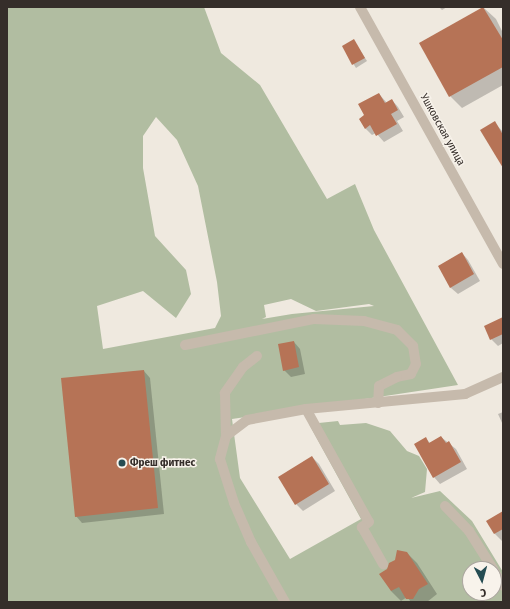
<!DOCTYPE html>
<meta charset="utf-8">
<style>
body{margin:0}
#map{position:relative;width:510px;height:609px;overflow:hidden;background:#efe9df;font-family:"Fira Sans Condensed",sans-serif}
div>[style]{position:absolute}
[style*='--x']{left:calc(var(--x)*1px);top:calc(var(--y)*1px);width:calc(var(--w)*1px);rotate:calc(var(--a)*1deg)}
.green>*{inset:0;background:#b1bda1}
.shadow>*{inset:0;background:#0003}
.building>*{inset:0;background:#b67356}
.minor>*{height:10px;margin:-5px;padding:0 5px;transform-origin:5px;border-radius:5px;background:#c6baac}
.dots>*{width:11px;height:11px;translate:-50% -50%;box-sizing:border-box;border:2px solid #f8f3eb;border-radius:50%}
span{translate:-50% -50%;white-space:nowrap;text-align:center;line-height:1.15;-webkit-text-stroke:3px #f8f3eb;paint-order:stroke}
.street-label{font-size:11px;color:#352e2a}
.poi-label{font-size:11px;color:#352e2a;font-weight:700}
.left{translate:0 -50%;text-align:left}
.frame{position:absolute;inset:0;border:8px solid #352e2a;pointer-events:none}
.north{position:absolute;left:462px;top:561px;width:40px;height:40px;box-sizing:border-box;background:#f8f3eb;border:1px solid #aaa49e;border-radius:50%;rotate:174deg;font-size:11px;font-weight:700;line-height:16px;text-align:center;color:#352e2a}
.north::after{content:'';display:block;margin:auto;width:14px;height:18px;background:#254c52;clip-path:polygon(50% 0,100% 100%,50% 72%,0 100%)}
</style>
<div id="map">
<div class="green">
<div style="clip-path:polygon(evenodd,7px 7px,204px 7px,221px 53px,260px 85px,327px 199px,355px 184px,374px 230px,458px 385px,232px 419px,240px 478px,290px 559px,361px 519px,309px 424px,338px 421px,340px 425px,366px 423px,390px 431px,407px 451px,419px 456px,427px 469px,425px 492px,411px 498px,440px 491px,472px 521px,503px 572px,503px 602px,7px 602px,7px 7px,156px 117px,177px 140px,198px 186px,217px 282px,221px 316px,215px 328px,103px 349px,97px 306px,143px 291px,176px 318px,191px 294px,186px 270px,155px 236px,143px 168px,143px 136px,156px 117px,7px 7px,291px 299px,316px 311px,369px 304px,374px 306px,292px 314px,262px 319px,266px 317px,264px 305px,291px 299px,7px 7px,470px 569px,494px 569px,494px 593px,470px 593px,470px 569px)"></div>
</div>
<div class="shadow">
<div style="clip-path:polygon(439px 7px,447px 7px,442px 10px)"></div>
<div style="clip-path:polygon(484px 8px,496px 19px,503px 33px,503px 85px,462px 108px,450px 96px,420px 43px)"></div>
<div style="clip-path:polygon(354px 41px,367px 61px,356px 68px,343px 47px)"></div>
<div style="clip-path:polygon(379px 94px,387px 103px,392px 100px,398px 107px,404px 117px,397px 121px,403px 131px,384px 142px,376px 133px,372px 135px,365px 128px,366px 116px)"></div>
<div style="clip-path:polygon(494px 122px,503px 132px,503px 162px)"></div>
<div style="clip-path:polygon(462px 253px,468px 260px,480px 281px,458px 294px,451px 288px,439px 266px)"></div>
<div style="clip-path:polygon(503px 318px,503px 343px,498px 346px,491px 339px)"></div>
<div style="clip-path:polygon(294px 342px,300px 349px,305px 374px,291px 377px,284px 370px)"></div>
<div style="clip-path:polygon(144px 371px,150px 378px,164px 514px,82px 523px,76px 516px)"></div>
<div style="clip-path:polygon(503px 412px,503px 425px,498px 414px)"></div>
<div style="clip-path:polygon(441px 437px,456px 449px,467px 469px,440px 484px,434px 477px,426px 439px,430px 443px)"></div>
<div style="clip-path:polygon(312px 457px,319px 464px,335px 491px,303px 511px,296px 504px)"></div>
<div style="clip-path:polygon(503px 512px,503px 542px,495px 534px,488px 522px)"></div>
<div style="clip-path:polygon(407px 553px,417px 563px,437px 594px,427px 602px,411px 602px,407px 597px,401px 601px,391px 591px,388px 569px,396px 560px)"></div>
</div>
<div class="building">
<div style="clip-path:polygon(483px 7px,503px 40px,503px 67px,449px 97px,419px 43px)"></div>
<div style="clip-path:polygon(354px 39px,365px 58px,352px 65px,342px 46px)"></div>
<div style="clip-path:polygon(379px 93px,385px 103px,392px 99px,398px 110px,391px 114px,397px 124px,376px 136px,370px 125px,365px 129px,359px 119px,364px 115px,358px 104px)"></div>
<div style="clip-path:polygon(495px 121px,503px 135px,503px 168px,480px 130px)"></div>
<div style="clip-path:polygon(462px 252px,474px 274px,450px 288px,438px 266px)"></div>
<div style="clip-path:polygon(503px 317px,503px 334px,490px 340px,484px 326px)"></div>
<div style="clip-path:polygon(294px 341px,299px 367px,283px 371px,278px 344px)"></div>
<div style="clip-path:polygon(144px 370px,158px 508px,75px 517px,61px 378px)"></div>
<div style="clip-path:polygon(441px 436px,446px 443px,449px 441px,461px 462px,433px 478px,414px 444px,426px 437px,429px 443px)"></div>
<div style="clip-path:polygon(312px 456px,329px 484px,295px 505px,278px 477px)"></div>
<div style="clip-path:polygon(503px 511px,503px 529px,494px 534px,486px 521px)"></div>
<div style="clip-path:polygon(397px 550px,407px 552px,428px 584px,419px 589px,413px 599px,406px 599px,399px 587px,391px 591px,379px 574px,387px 569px,389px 563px,395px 560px)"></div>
</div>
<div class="minor">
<div style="--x:360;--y:7;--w:294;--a:60.9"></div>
<div style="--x:185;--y:345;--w:132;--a:-11.4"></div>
<div style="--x:314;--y:319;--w:50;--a:2.3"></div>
<div style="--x:364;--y:321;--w:34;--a:15"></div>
<div style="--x:397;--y:330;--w:23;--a:45"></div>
<div style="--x:413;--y:346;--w:18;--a:81"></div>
<div style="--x:416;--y:364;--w:11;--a:117"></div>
<div style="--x:411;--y:374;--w:14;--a:168"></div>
<div style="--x:397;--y:377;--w:20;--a:153"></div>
<div style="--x:379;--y:386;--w:17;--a:93"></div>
<div style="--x:257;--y:356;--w:18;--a:142"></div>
<div style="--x:243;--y:367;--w:32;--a:125"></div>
<div style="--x:225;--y:393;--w:43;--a:88.7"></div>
<div style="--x:226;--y:436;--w:24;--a:105"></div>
<div style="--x:220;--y:459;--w:46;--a:72.3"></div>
<div style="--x:234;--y:503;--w:43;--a:66.4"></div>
<div style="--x:251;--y:542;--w:69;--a:60.5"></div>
<div style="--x:306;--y:409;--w:129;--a:60.9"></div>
<div style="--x:369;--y:522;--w:9;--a:144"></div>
<div style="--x:362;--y:527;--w:43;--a:60.4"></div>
<div style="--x:226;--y:436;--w:26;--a:-37"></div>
<div style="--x:247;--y:420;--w:60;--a:-10.6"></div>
<div style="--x:306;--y:409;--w:160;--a:-5.4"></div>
<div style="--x:465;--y:394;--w:42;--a:-24.1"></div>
<div style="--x:445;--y:506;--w:35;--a:46"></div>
<div style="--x:469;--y:531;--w:45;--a:57.7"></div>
<div style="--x:494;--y:571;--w:17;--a:59"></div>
</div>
<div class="dots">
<div style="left:122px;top:463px;background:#254c52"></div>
</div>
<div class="street-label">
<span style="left:442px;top:130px;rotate:61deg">Ушковская улица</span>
</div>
<div class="poi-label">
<span class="left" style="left:130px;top:463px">Фреш фитнес</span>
</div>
<div class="frame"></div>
<div class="north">С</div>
</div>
